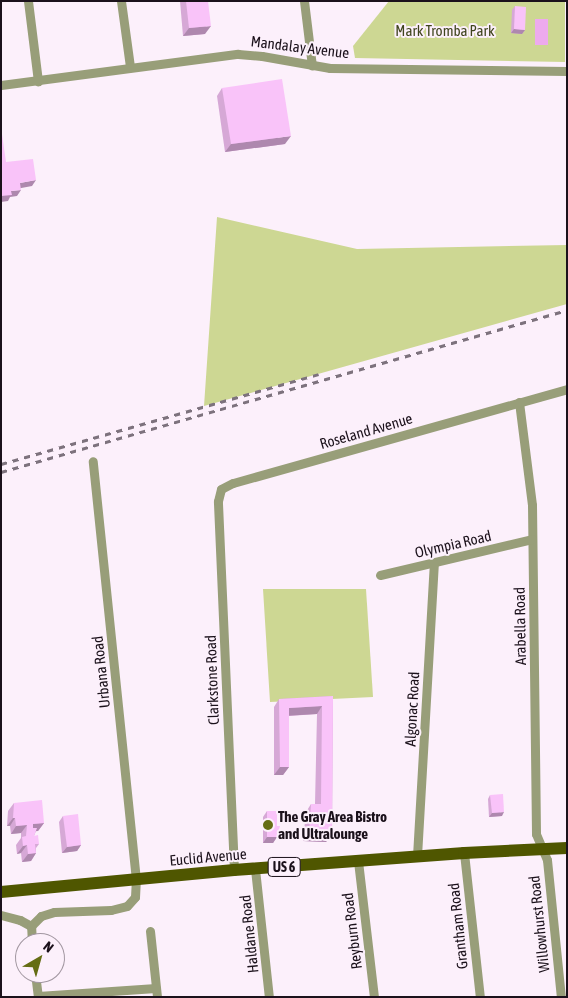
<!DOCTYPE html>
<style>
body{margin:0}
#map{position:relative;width:568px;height:998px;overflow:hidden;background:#fcf0fb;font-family:"Asap Condensed",sans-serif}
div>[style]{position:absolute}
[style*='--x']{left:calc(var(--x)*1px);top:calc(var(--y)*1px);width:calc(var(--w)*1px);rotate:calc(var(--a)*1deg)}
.green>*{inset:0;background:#cdd793}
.water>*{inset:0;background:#edaaed}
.minor>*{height:9px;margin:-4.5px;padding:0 4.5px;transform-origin:4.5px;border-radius:4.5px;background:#989e79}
.primary>*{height:12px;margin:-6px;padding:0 6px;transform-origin:6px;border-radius:6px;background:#4f5600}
.rail>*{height:2.5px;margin-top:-1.25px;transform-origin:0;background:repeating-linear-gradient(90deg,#7d727d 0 6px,transparent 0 12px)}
.wall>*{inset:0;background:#d6a8d6}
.shaded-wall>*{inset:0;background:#ae88ae}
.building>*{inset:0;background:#f9c3f9}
.dots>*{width:14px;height:14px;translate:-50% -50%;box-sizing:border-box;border:2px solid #fcf0fb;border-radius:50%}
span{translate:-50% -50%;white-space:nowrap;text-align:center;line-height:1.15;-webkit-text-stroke:4px #fcf0fb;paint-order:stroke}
.shield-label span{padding:1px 4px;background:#fcf0fb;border:1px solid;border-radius:4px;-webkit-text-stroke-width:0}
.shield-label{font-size:14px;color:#1b111b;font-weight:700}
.park-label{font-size:15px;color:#3f441d}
.street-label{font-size:15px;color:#1b111b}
.poi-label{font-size:15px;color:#1b111b;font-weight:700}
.left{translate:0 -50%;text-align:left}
.frame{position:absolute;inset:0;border:2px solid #1b111b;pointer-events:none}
.north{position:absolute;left:15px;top:933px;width:50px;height:50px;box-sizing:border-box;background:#fcf0fb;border:1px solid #a297a1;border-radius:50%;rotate:38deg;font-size:14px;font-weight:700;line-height:20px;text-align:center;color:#1b111b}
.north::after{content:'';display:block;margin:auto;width:18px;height:22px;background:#656d14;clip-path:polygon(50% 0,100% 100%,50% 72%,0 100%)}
</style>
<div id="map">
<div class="green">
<div style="clip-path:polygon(389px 1px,565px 1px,565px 62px,355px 58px,353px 46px)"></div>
<div style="clip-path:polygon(217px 217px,357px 249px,567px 245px,567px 304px,204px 406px)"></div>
<div style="clip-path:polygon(263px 589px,366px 589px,373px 697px,270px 702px)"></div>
</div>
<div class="water">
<div style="clip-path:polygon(535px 19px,548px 19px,548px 45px,535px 45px)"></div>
</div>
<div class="minor">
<div style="--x:28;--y:1;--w:81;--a:82.9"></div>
<div style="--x:121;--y:1;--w:67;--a:82.2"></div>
<div style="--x:304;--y:1;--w:65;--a:83"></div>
<div style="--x:1;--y:85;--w:239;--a:-7.5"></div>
<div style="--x:238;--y:54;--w:24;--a:5"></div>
<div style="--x:262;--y:56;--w:69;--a:10"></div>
<div style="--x:330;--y:68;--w:237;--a:0.7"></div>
<div style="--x:519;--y:402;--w:104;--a:82.8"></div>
<div style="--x:532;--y:505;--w:329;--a:89.3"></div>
<div style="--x:536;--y:834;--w:28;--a:67"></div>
<div style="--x:547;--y:860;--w:138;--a:84.2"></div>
<div style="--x:380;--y:575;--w:156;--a:-13.3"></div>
<div style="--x:464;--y:853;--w:145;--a:83.7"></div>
<div style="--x:417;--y:856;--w:293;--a:-86.7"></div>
<div style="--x:358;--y:861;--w:137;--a:83.3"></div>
<div style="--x:255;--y:869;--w:129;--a:83.8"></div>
<div style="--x:234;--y:870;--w:369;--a:-92.5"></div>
<div style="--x:218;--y:501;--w:12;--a:-76"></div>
<div style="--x:221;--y:489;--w:13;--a:-27"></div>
<div style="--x:233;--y:483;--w:347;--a:-15.7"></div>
<div style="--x:1;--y:915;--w:20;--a:15"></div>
<div style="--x:20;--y:920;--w:13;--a:29"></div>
<div style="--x:150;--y:931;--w:66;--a:83.9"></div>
<div style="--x:32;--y:943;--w:17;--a:-93"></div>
<div style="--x:31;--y:926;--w:14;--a:-45"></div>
<div style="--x:41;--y:916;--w:14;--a:-17"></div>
<div style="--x:54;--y:912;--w:57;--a:-2"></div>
<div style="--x:111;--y:910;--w:16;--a:-14"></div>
<div style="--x:127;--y:906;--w:12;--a:-48"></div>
<div style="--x:135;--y:897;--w:17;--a:-87"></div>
<div style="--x:136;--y:880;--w:421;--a:-95.9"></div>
<div style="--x:35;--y:973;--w:24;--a:83"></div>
<div style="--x:38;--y:996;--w:118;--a:-3.9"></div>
</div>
<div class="primary">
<div style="--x:1;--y:892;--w:234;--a:-5.4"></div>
<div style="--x:234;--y:870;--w:231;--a:-4.2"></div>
<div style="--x:464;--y:853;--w:103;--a:-2.8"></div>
</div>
<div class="rail">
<div style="--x:1;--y:464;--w:330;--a:-15.8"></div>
<div style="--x:1;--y:472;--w:589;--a:-15.97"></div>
</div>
<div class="wall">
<div style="clip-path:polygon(180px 1px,208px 1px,205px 34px,183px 36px)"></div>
<div style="clip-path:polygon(515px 6px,525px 30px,522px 34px,511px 33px,512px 10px)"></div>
<div style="clip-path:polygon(222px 88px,285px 144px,225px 152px,217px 96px)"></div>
<div style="clip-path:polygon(333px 696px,332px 834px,326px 842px,303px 841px,306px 812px,311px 804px,315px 804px,317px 714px,289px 716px,289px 767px,283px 775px,274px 775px,274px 707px,279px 699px)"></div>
<div style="clip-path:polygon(490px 795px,502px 816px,489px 817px,488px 799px)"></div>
<div style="clip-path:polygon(14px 803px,44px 823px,38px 831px,36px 831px,34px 836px,39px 844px,36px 848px,36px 853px,31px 861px,22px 862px,21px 853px,17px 854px,16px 845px,21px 838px,21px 833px,11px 834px,10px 826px,7px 826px,8px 811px)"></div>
<div style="clip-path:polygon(267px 811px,277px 837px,273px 843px,263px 843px,263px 817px)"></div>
<div style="clip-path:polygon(63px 816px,81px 845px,77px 851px,62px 853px,59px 822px)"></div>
</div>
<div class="shaded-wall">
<div style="clip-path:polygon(211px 26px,205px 34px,183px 36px,189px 28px)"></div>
<div style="clip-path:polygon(514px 29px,525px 30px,522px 34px,511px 33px)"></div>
<div style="clip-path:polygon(291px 136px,285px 144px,225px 152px,231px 144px)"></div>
<div style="clip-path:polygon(36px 180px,32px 186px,16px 189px,20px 183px)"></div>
<div style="clip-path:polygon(21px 190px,17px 196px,10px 197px,8px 201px,1px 202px,1px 196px,11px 191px)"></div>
<div style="clip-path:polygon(322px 706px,317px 714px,283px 716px,289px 708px)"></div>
<div style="clip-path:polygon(280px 767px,289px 767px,283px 775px,274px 775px)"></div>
<div style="clip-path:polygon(504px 812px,502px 816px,489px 817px,492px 813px)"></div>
<div style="clip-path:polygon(13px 818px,15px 818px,10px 826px,7px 826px)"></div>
<div style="clip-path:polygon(44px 823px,38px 831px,28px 832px,33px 824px)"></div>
<div style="clip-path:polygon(27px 825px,21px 833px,11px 834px,16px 826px)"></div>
<div style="clip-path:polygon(309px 833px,332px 834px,326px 842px,303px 841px)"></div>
<div style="clip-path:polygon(267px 837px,277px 837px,273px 843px,263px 843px)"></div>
<div style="clip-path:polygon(27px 845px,21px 853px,17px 854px,23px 846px)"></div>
<div style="clip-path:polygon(81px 845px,77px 851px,62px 853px,67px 847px)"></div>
<div style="clip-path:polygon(36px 853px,31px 861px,22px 862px,28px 854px)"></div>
</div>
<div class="building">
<div style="clip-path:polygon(186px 1px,208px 1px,211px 26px,189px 28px)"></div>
<div style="clip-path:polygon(515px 6px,526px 7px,525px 30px,514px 29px)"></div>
<div style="clip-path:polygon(282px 79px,291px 136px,231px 144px,222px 88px)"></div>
<div style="clip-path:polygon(1px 134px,2px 134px,6px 162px,33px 159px,36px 180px,20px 183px,21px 190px,11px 191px,12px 195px,1px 196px)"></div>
<div style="clip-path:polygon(333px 696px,332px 834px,309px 833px,311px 804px,321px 804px,322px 706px,289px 708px,289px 767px,280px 767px,279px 699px)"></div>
<div style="clip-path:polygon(503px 794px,504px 812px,492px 813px,490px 795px)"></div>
<div style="clip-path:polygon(42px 800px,44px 823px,33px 824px,33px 828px,37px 828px,34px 836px,38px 835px,39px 844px,35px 844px,36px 853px,28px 854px,27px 845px,23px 846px,22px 837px,26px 836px,27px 825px,16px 826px,15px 818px,13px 818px,14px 803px)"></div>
<div style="clip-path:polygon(267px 811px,277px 811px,277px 826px,280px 826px,277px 837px,267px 837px)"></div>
<div style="clip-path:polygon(78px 814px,81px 845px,67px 847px,63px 816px)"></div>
</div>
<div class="dots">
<div style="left:268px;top:825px;background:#656d14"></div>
</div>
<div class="shield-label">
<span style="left:284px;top:867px">US 6</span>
</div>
<div class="park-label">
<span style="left:445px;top:31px">Mark Tromba Park</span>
</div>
<div class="street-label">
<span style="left:300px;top:47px;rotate:7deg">Mandalay Avenue</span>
<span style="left:366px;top:431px;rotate:-16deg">Roseland Avenue</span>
<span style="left:453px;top:544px;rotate:-13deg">Olympia Road</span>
<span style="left:520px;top:626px;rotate:-91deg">Arabella Road</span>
<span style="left:101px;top:672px;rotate:-96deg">Urbana Road</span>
<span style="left:212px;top:680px;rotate:-92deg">Clarkstone Road</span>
<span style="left:412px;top:709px;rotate:-87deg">Algonac Road</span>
<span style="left:208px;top:857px;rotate:-5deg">Euclid Avenue</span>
<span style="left:539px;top:924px;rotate:-96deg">Willowhurst Road</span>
<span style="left:458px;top:926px;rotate:-96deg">Grantham Road</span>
<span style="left:352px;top:931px;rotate:-97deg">Reyburn Road</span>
<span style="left:249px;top:934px;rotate:-96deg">Haldane Road</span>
</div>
<div class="poi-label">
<span class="left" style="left:278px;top:825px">The Gray Area Bistro<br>and Ultralounge</span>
</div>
<div class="frame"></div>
<div class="north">N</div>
</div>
